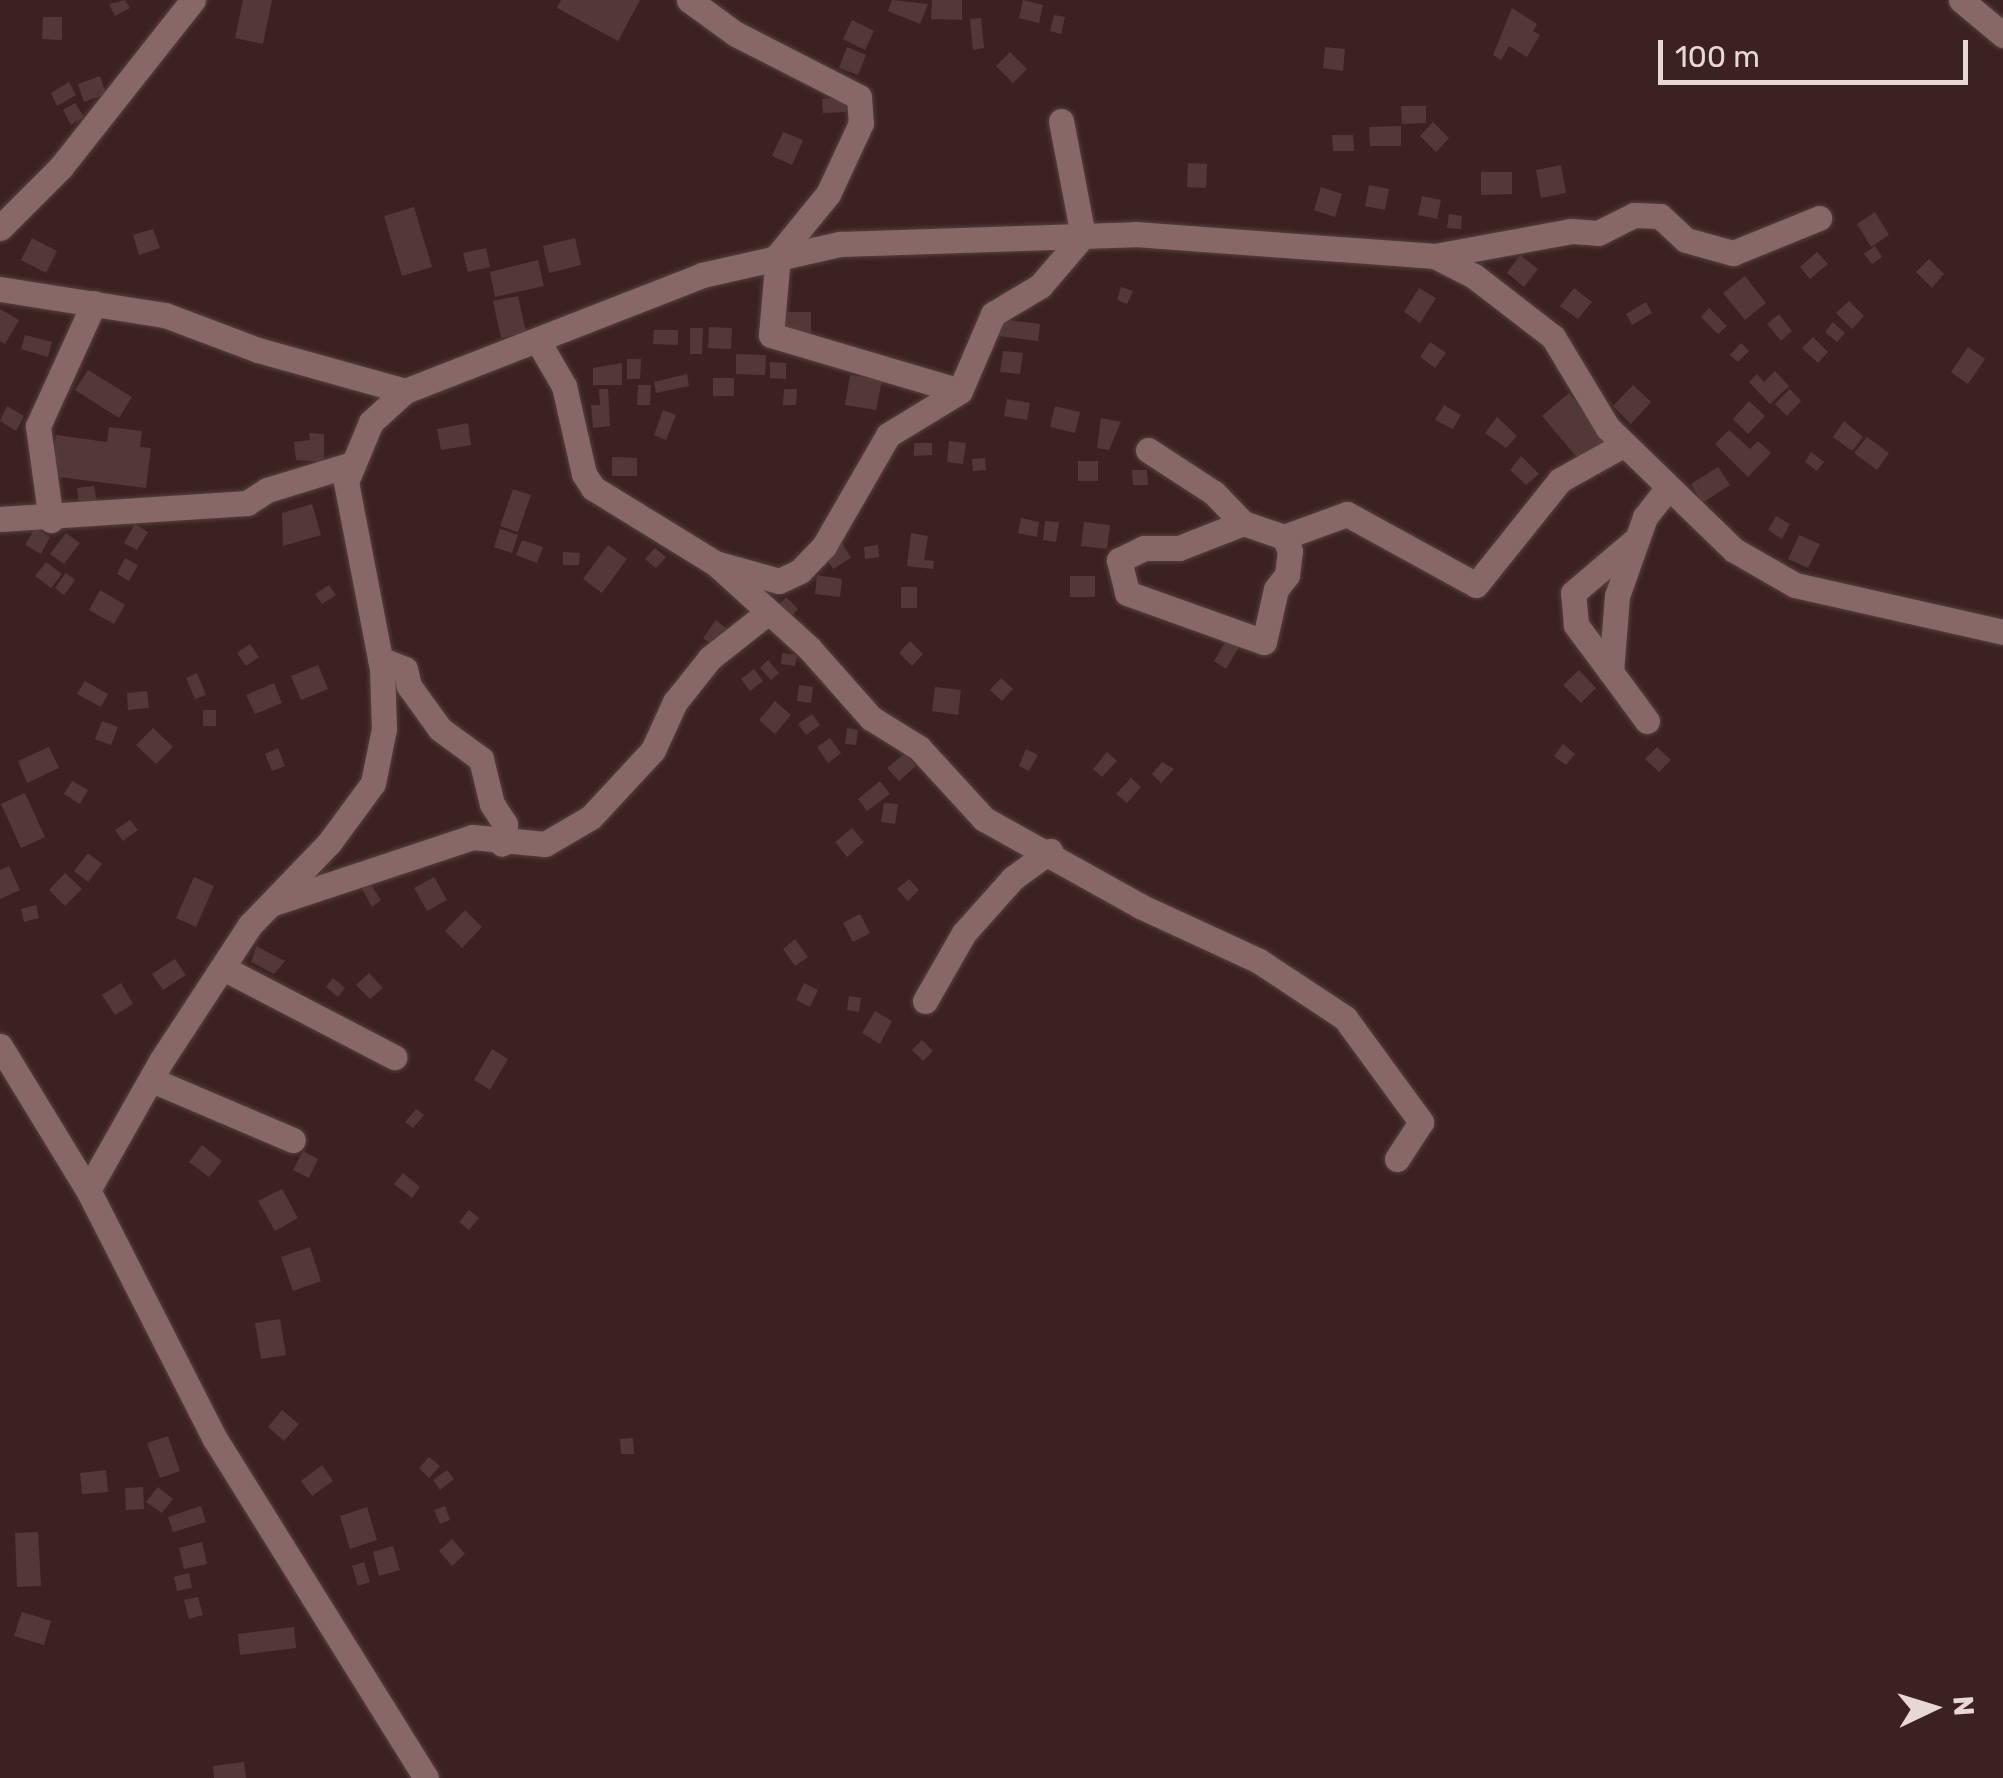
<!DOCTYPE html>
<style>
body{margin:0}
#map{position:relative;width:2003px;height:1778px;overflow:hidden;background:#3b2221;font-family:Rubik,sans-serif}
div>[style]{position:absolute}
[style*='--x']{left:calc(var(--x)*1px);top:calc(var(--y)*1px);width:calc(var(--w)*1px);rotate:calc(var(--a)*1deg)}
.building>*{inset:0;background:#533837}
.roads{filter:drop-shadow(0 0 2px #55403f) drop-shadow(0 0 2px #55403f)}
.street>*{height:25px;margin:-12.5px;padding:0 12.5px;transform-origin:12.5px;border-radius:12.5px;background:#876867}
.secondary>*{height:25px;margin:-12.5px;padding:0 12.5px;transform-origin:12.5px;border-radius:12.5px;background:#876867}
span{translate:-50% -50%;white-space:nowrap;text-align:center;line-height:1.15;-webkit-text-stroke:8px #3b2221;paint-order:stroke}
.north{position:absolute;left:1883px;top:1658px;width:100px;height:100px;-webkit-text-stroke:8px #3b2221;paint-order:stroke;rotate:86deg;font-size:28px;font-weight:700;line-height:40px;text-align:center;color:#e8d7d5}
.north::after{content:'';display:block;margin:auto;width:35px;height:45px;background:#e8d7d5;clip-path:polygon(50% 0,100% 100%,50% 72%,0 100%)}
.scale{position:absolute;left:1658px;top:40px;width:310px;height:45px;box-sizing:border-box;border:5px solid #e8d7d5;border-top:0;padding-left:12px;font-size:30px;line-height:35px;white-space:nowrap;color:#e8d7d5;-webkit-text-stroke:8px #3b2221;paint-order:stroke}
</style>
<div id="map">
<div class="building">
<div style="clip-path:polygon(125px 0,130px 8px,115px 16px,109px 4px)"></div>
<div style="clip-path:polygon(243px 0,272px 0,263px 44px,235px 38px)"></div>
<div style="clip-path:polygon(561px 0,640px 0,618px 41px,557px 8px)"></div>
<div style="clip-path:polygon(892px 0,928px 4px,920px 24px,888px 11px)"></div>
<div style="clip-path:polygon(932px 0,962px 0,962px 20px,931px 19px)"></div>
<div style="clip-path:polygon(1023px 0,1043px 5px,1039px 23px,1019px 18px)"></div>
<div style="clip-path:polygon(1512px 8px,1537px 24px,1533px 31px,1540px 35px,1527px 57px,1509px 46px,1501px 60px,1493px 55px)"></div>
<div style="clip-path:polygon(1054px 15px,1065px 17px,1061px 34px,1050px 31px)"></div>
<div style="clip-path:polygon(43px 17px,62px 17px,62px 40px,42px 39px)"></div>
<div style="clip-path:polygon(981px 18px,984px 48px,973px 50px,970px 19px)"></div>
<div style="clip-path:polygon(852px 20px,874px 31px,865px 50px,843px 39px)"></div>
<div style="clip-path:polygon(847px 47px,866px 55px,858px 75px,839px 68px)"></div>
<div style="clip-path:polygon(1325px 47px,1345px 49px,1343px 71px,1323px 68px)"></div>
<div style="clip-path:polygon(1010px 52px,1027px 69px,1013px 83px,996px 66px)"></div>
<div style="clip-path:polygon(100px 76px,106px 94px,84px 102px,78px 84px)"></div>
<div style="clip-path:polygon(69px 82px,76px 95px,57px 106px,51px 93px)"></div>
<div style="clip-path:polygon(845px 97px,846px 112px,823px 113px,822px 99px)"></div>
<div style="clip-path:polygon(75px 103px,84px 117px,71px 125px,63px 110px)"></div>
<div style="clip-path:polygon(1401px 106px,1426px 106px,1426px 123px,1402px 124px)"></div>
<div style="clip-path:polygon(1433px 122px,1449px 138px,1436px 152px,1420px 136px)"></div>
<div style="clip-path:polygon(1401px 126px,1401px 146px,1370px 146px,1369px 127px)"></div>
<div style="clip-path:polygon(783px 132px,803px 140px,792px 165px,772px 156px)"></div>
<div style="clip-path:polygon(1332px 135px,1353px 135px,1354px 151px,1333px 151px)"></div>
<div style="clip-path:polygon(1188px 163px,1207px 164px,1206px 188px,1187px 187px)"></div>
<div style="clip-path:polygon(1561px 165px,1566px 193px,1541px 198px,1536px 170px)"></div>
<div style="clip-path:polygon(1481px 172px,1512px 172px,1512px 194px,1481px 195px)"></div>
<div style="clip-path:polygon(1369px 185px,1389px 189px,1385px 210px,1365px 206px)"></div>
<div style="clip-path:polygon(1321px 187px,1342px 194px,1335px 217px,1314px 210px)"></div>
<div style="clip-path:polygon(1422px 196px,1441px 200px,1437px 219px,1418px 215px)"></div>
<div style="clip-path:polygon(414px 207px,432px 267px,402px 276px,384px 216px)"></div>
<div style="clip-path:polygon(1875px 212px,1889px 235px,1871px 247px,1857px 224px)"></div>
<div style="clip-path:polygon(1449px 214px,1462px 216px,1461px 229px,1447px 228px)"></div>
<div style="clip-path:polygon(153px 229px,160px 248px,139px 255px,133px 235px)"></div>
<div style="clip-path:polygon(32px 238px,57px 251px,46px 273px,21px 260px)"></div>
<div style="clip-path:polygon(575px 238px,581px 265px,549px 273px,543px 246px)"></div>
<div style="clip-path:polygon(1875px 246px,1882px 257px,1872px 264px,1864px 254px)"></div>
<div style="clip-path:polygon(486px 248px,490px 267px,468px 272px,463px 253px)"></div>
<div style="clip-path:polygon(1817px 252px,1828px 264px,1810px 279px,1800px 267px)"></div>
<div style="clip-path:polygon(1520px 255px,1538px 269px,1524px 287px,1507px 273px)"></div>
<div style="clip-path:polygon(1929px 259px,1944px 274px,1932px 288px,1916px 272px)"></div>
<div style="clip-path:polygon(538px 260px,544px 286px,495px 297px,490px 272px)"></div>
<div style="clip-path:polygon(1745px 276px,1766px 303px,1745px 320px,1723px 293px)"></div>
<div style="clip-path:polygon(1121px 287px,1133px 291px,1127px 304px,1117px 300px)"></div>
<div style="clip-path:polygon(1419px 288px,1436px 298px,1420px 323px,1404px 312px)"></div>
<div style="clip-path:polygon(1574px 288px,1592px 302px,1578px 319px,1560px 306px)"></div>
<div style="clip-path:polygon(518px 296px,526px 332px,501px 338px,493px 301px)"></div>
<div style="clip-path:polygon(1849px 301px,1864px 316px,1852px 329px,1836px 313px)"></div>
<div style="clip-path:polygon(1646px 302px,1652px 313px,1632px 325px,1626px 314px)"></div>
<div style="clip-path:polygon(1709px 308px,1727px 326px,1718px 334px,1701px 317px)"></div>
<div style="clip-path:polygon(0 309px,19px 320px,5px 344px,0 341px)"></div>
<div style="clip-path:polygon(785px 312px,811px 312px,811px 333px,786px 333px)"></div>
<div style="clip-path:polygon(1779px 314px,1792px 331px,1781px 341px,1767px 324px)"></div>
<div style="clip-path:polygon(1000px 319px,1040px 324px,1038px 341px,998px 336px)"></div>
<div style="clip-path:polygon(1833px 322px,1845px 333px,1837px 342px,1825px 332px)"></div>
<div style="clip-path:polygon(709px 327px,732px 328px,731px 349px,708px 348px)"></div>
<div style="clip-path:polygon(690px 328px,703px 328px,702px 354px,690px 354px)"></div>
<div style="clip-path:polygon(654px 330px,678px 330px,678px 345px,653px 344px)"></div>
<div style="clip-path:polygon(25px 335px,52px 342px,48px 357px,21px 349px)"></div>
<div style="clip-path:polygon(1813px 337px,1828px 352px,1818px 363px,1802px 348px)"></div>
<div style="clip-path:polygon(1430px 342px,1446px 353px,1435px 368px,1420px 357px)"></div>
<div style="clip-path:polygon(1741px 343px,1749px 351px,1738px 362px,1730px 355px)"></div>
<div style="clip-path:polygon(1968px 347px,1985px 359px,1968px 384px,1951px 372px)"></div>
<div style="clip-path:polygon(1003px 351px,1023px 353px,1020px 374px,1000px 372px)"></div>
<div style="clip-path:polygon(736px 354px,766px 355px,765px 375px,736px 374px)"></div>
<div style="clip-path:polygon(627px 359px,641px 359px,640px 379px,627px 379px)"></div>
<div style="clip-path:polygon(770px 362px,786px 363px,786px 379px,770px 378px)"></div>
<div style="clip-path:polygon(622px 363px,622px 385px,593px 385px,593px 368px)"></div>
<div style="clip-path:polygon(88px 370px,132px 397px,119px 418px,75px 390px)"></div>
<div style="clip-path:polygon(1775px 371px,1789px 386px,1770px 404px,1749px 382px,1757px 374px,1764px 382px)"></div>
<div style="clip-path:polygon(687px 374px,689px 386px,656px 393px,654px 382px)"></div>
<div style="clip-path:polygon(850px 375px,882px 380px,876px 410px,845px 405px)"></div>
<div style="clip-path:polygon(713px 378px,734px 378px,734px 396px,713px 396px)"></div>
<div style="clip-path:polygon(638px 385px,651px 385px,650px 405px,637px 405px)"></div>
<div style="clip-path:polygon(1633px 385px,1651px 402px,1631px 424px,1613px 406px)"></div>
<div style="clip-path:polygon(599px 389px,608px 389px,610px 426px,593px 428px,591px 405px,600px 405px)"></div>
<div style="clip-path:polygon(784px 389px,797px 389px,796px 405px,783px 405px)"></div>
<div style="clip-path:polygon(1790px 389px,1801px 401px,1787px 416px,1775px 404px)"></div>
<div style="clip-path:polygon(1569px 393px,1605px 442px,1580px 461px,1542px 416px)"></div>
<div style="clip-path:polygon(1007px 399px,1030px 403px,1027px 420px,1004px 416px)"></div>
<div style="clip-path:polygon(1749px 401px,1765px 416px,1748px 434px,1733px 419px)"></div>
<div style="clip-path:polygon(1444px 405px,1461px 415px,1453px 429px,1435px 420px)"></div>
<div style="clip-path:polygon(7px 406px,24px 416px,16px 431px,0 421px)"></div>
<div style="clip-path:polygon(1055px 406px,1080px 412px,1075px 433px,1050px 427px)"></div>
<div style="clip-path:polygon(663px 410px,676px 415px,666px 440px,654px 435px)"></div>
<div style="clip-path:polygon(1497px 417px,1517px 436px,1506px 448px,1485px 433px)"></div>
<div style="clip-path:polygon(1101px 418px,1121px 422px,1109px 450px,1097px 448px)"></div>
<div style="clip-path:polygon(1844px 421px,1863px 437px,1852px 451px,1833px 437px)"></div>
<div style="clip-path:polygon(468px 423px,471px 445px,441px 450px,437px 429px)"></div>
<div style="clip-path:polygon(109px 427px,142px 431px,140px 447px,151px 448px,146px 488px,51px 476px,56px 435px,107px 442px)"></div>
<div style="clip-path:polygon(1729px 430px,1750px 449px,1758px 441px,1771px 453px,1748px 477px,1715px 444px)"></div>
<div style="clip-path:polygon(309px 433px,324px 434px,324px 462px,296px 460px,294px 442px,310px 440px)"></div>
<div style="clip-path:polygon(1867px 437px,1889px 453px,1877px 470px,1854px 453px)"></div>
<div style="clip-path:polygon(949px 441px,966px 443px,963px 464px,947px 462px)"></div>
<div style="clip-path:polygon(914px 443px,932px 443px,932px 455px,914px 456px)"></div>
<div style="clip-path:polygon(1811px 452px,1824px 462px,1817px 471px,1805px 462px)"></div>
<div style="clip-path:polygon(1521px 456px,1539px 474px,1526px 485px,1510px 470px)"></div>
<div style="clip-path:polygon(612px 457px,637px 458px,637px 476px,612px 476px)"></div>
<div style="clip-path:polygon(985px 458px,986px 470px,973px 471px,972px 459px)"></div>
<div style="clip-path:polygon(1078px 461px,1098px 461px,1098px 481px,1078px 481px)"></div>
<div style="clip-path:polygon(1718px 467px,1730px 485px,1702px 503px,1691px 484px)"></div>
<div style="clip-path:polygon(1132px 470px,1147px 470px,1148px 485px,1133px 485px)"></div>
<div style="clip-path:polygon(94px 486px,97px 503px,79px 505px,77px 488px)"></div>
<div style="clip-path:polygon(513px 489px,531px 495px,518px 532px,500px 526px)"></div>
<div style="clip-path:polygon(312px 504px,321px 535px,283px 546px,282px 513px)"></div>
<div style="clip-path:polygon(1776px 516px,1790px 524px,1782px 539px,1768px 530px)"></div>
<div style="clip-path:polygon(1021px 518px,1039px 522px,1037px 537px,1018px 533px)"></div>
<div style="clip-path:polygon(1045px 521px,1059px 522px,1056px 542px,1043px 540px)"></div>
<div style="clip-path:polygon(1084px 522px,1110px 525px,1107px 549px,1081px 546px)"></div>
<div style="clip-path:polygon(135px 524px,148px 532px,137px 550px,124px 543px)"></div>
<div style="clip-path:polygon(35px 528px,50px 537px,41px 554px,25px 545px)"></div>
<div style="clip-path:polygon(500px 529px,518px 535px,512px 553px,494px 547px)"></div>
<div style="clip-path:polygon(66px 533px,80px 543px,64px 564px,50px 554px)"></div>
<div style="clip-path:polygon(911px 533px,928px 536px,924px 560px,934px 561px,933px 569px,907px 566px)"></div>
<div style="clip-path:polygon(1799px 535px,1820px 544px,1808px 568px,1788px 559px)"></div>
<div style="clip-path:polygon(522px 540px,543px 547px,537px 563px,516px 555px)"></div>
<div style="clip-path:polygon(842px 543px,851px 558px,833px 569px,823px 554px)"></div>
<div style="clip-path:polygon(608px 545px,627px 559px,602px 593px,583px 579px)"></div>
<div style="clip-path:polygon(878px 545px,879px 557px,865px 559px,864px 547px)"></div>
<div style="clip-path:polygon(655px 548px,666px 557px,656px 568px,645px 559px)"></div>
<div style="clip-path:polygon(563px 552px,580px 553px,579px 565px,563px 565px)"></div>
<div style="clip-path:polygon(125px 558px,138px 565px,129px 581px,117px 574px)"></div>
<div style="clip-path:polygon(46px 562px,62px 574px,51px 588px,35px 576px)"></div>
<div style="clip-path:polygon(66px 573px,75px 580px,64px 595px,55px 588px)"></div>
<div style="clip-path:polygon(817px 575px,842px 579px,840px 597px,815px 594px)"></div>
<div style="clip-path:polygon(1070px 576px,1095px 576px,1095px 597px,1070px 597px)"></div>
<div style="clip-path:polygon(329px 585px,336px 595px,322px 604px,315px 594px)"></div>
<div style="clip-path:polygon(901px 587px,917px 587px,917px 608px,901px 608px)"></div>
<div style="clip-path:polygon(100px 590px,125px 605px,114px 624px,89px 610px)"></div>
<div style="clip-path:polygon(786px 597px,798px 609px,787px 621px,775px 609px)"></div>
<div style="clip-path:polygon(716px 620px,731px 632px,718px 650px,703px 638px)"></div>
<div style="clip-path:polygon(1227px 639px,1239px 647px,1226px 669px,1214px 661px)"></div>
<div style="clip-path:polygon(910px 641px,923px 654px,912px 666px,899px 653px)"></div>
<div style="clip-path:polygon(250px 644px,259px 657px,246px 666px,237px 653px)"></div>
<div style="clip-path:polygon(782px 653px,797px 655px,795px 666px,781px 664px)"></div>
<div style="clip-path:polygon(768px 660px,779px 673px,771px 680px,760px 668px)"></div>
<div style="clip-path:polygon(318px 665px,328px 689px,301px 700px,291px 676px)"></div>
<div style="clip-path:polygon(754px 669px,763px 681px,750px 691px,741px 679px)"></div>
<div style="clip-path:polygon(1579px 670px,1596px 688px,1581px 703px,1563px 685px)"></div>
<div style="clip-path:polygon(197px 673px,206px 695px,195px 699px,186px 678px)"></div>
<div style="clip-path:polygon(1001px 678px,1013px 689px,1002px 701px,990px 690px)"></div>
<div style="clip-path:polygon(85px 681px,108px 694px,101px 707px,77px 694px)"></div>
<div style="clip-path:polygon(274px 683px,282px 703px,255px 714px,246px 695px)"></div>
<div style="clip-path:polygon(799px 685px,813px 687px,811px 703px,797px 701px)"></div>
<div style="clip-path:polygon(935px 687px,961px 690px,958px 715px,932px 711px)"></div>
<div style="clip-path:polygon(147px 691px,149px 708px,128px 710px,127px 693px)"></div>
<div style="clip-path:polygon(775px 701px,791px 715px,775px 734px,759px 720px)"></div>
<div style="clip-path:polygon(203px 710px,216px 710px,216px 726px,203px 726px)"></div>
<div style="clip-path:polygon(812px 714px,820px 725px,806px 735px,798px 724px)"></div>
<div style="clip-path:polygon(102px 721px,118px 727px,111px 745px,95px 739px)"></div>
<div style="clip-path:polygon(153px 728px,173px 747px,156px 764px,136px 745px)"></div>
<div style="clip-path:polygon(847px 728px,858px 730px,856px 745px,845px 744px)"></div>
<div style="clip-path:polygon(830px 738px,841px 753px,828px 763px,817px 747px)"></div>
<div style="clip-path:polygon(1563px 744px,1575px 754px,1566px 765px,1554px 756px)"></div>
<div style="clip-path:polygon(49px 747px,59px 768px,27px 783px,18px 761px)"></div>
<div style="clip-path:polygon(1657px 747px,1671px 760px,1659px 772px,1645px 759px)"></div>
<div style="clip-path:polygon(278px 748px,285px 766px,272px 771px,265px 754px)"></div>
<div style="clip-path:polygon(1026px 749px,1038px 755px,1029px 771px,1019px 766px)"></div>
<div style="clip-path:polygon(1107px 752px,1117px 761px,1102px 777px,1093px 769px)"></div>
<div style="clip-path:polygon(905px 753px,916px 766px,899px 781px,887px 768px)"></div>
<div style="clip-path:polygon(1162px 762px,1174px 769px,1161px 783px,1152px 774px)"></div>
<div style="clip-path:polygon(1131px 778px,1141px 787px,1127px 803px,1116px 794px)"></div>
<div style="clip-path:polygon(72px 781px,88px 790px,80px 804px,64px 794px)"></div>
<div style="clip-path:polygon(880px 781px,890px 794px,867px 811px,858px 799px)"></div>
<div style="clip-path:polygon(25px 793px,45px 837px,21px 848px,1px 804px)"></div>
<div style="clip-path:polygon(884px 803px,898px 804px,895px 824px,881px 822px)"></div>
<div style="clip-path:polygon(130px 820px,138px 830px,123px 841px,115px 830px)"></div>
<div style="clip-path:polygon(852px 828px,864px 842px,847px 857px,835px 842px)"></div>
<div style="clip-path:polygon(88px 853px,102px 864px,88px 882px,74px 871px)"></div>
<div style="clip-path:polygon(9px 866px,20px 890px,0 899px,0 870px)"></div>
<div style="clip-path:polygon(65px 873px,82px 889px,65px 906px,49px 890px)"></div>
<div style="clip-path:polygon(194px 877px,214px 886px,196px 927px,176px 918px)"></div>
<div style="clip-path:polygon(434px 877px,447px 900px,427px 911px,414px 888px)"></div>
<div style="clip-path:polygon(909px 879px,919px 890px,908px 901px,897px 889px)"></div>
<div style="clip-path:polygon(368px 880px,381px 900px,372px 907px,361px 887px)"></div>
<div style="clip-path:polygon(36px 905px,39px 918px,24px 922px,21px 909px)"></div>
<div style="clip-path:polygon(465px 910px,482px 927px,462px 948px,445px 931px)"></div>
<div style="clip-path:polygon(860px 914px,870px 933px,853px 942px,843px 923px)"></div>
<div style="clip-path:polygon(795px 939px,808px 957px,795px 966px,783px 949px)"></div>
<div style="clip-path:polygon(256px 946px,285px 961px,274px 974px,251px 962px)"></div>
<div style="clip-path:polygon(175px 959px,186px 975px,163px 990px,152px 974px)"></div>
<div style="clip-path:polygon(369px 973px,383px 988px,370px 999px,356px 985px)"></div>
<div style="clip-path:polygon(333px 978px,345px 988px,338px 997px,326px 987px)"></div>
<div style="clip-path:polygon(121px 983px,133px 1004px,115px 1015px,102px 995px)"></div>
<div style="clip-path:polygon(804px 983px,818px 990px,810px 1007px,796px 1000px)"></div>
<div style="clip-path:polygon(849px 996px,861px 998px,859px 1012px,847px 1010px)"></div>
<div style="clip-path:polygon(875px 1011px,892px 1021px,880px 1044px,862px 1033px)"></div>
<div style="clip-path:polygon(922px 1040px,933px 1051px,923px 1061px,912px 1050px)"></div>
<div style="clip-path:polygon(492px 1049px,508px 1059px,490px 1090px,474px 1080px)"></div>
<div style="clip-path:polygon(416px 1109px,424px 1115px,413px 1128px,405px 1122px)"></div>
<div style="clip-path:polygon(202px 1145px,222px 1161px,209px 1177px,189px 1162px)"></div>
<div style="clip-path:polygon(303px 1151px,318px 1159px,309px 1178px,293px 1170px)"></div>
<div style="clip-path:polygon(403px 1173px,420px 1187px,412px 1198px,394px 1184px)"></div>
<div style="clip-path:polygon(282px 1189px,298px 1218px,275px 1231px,258px 1201px)"></div>
<div style="clip-path:polygon(469px 1210px,479px 1218px,469px 1230px,459px 1222px)"></div>
<div style="clip-path:polygon(310px 1247px,321px 1281px,293px 1291px,281px 1257px)"></div>
<div style="clip-path:polygon(280px 1319px,286px 1355px,261px 1359px,255px 1323px)"></div>
<div style="clip-path:polygon(282px 1410px,299px 1424px,284px 1441px,268px 1427px)"></div>
<div style="clip-path:polygon(168px 1436px,180px 1471px,160px 1478px,147px 1443px)"></div>
<div style="clip-path:polygon(633px 1438px,634px 1454px,621px 1454px,620px 1439px)"></div>
<div style="clip-path:polygon(429px 1457px,440px 1466px,429px 1478px,419px 1468px)"></div>
<div style="clip-path:polygon(322px 1465px,333px 1481px,312px 1496px,301px 1481px)"></div>
<div style="clip-path:polygon(106px 1470px,108px 1492px,82px 1494px,80px 1473px)"></div>
<div style="clip-path:polygon(447px 1470px,454px 1479px,440px 1490px,433px 1480px)"></div>
<div style="clip-path:polygon(143px 1487px,144px 1509px,126px 1510px,125px 1488px)"></div>
<div style="clip-path:polygon(158px 1487px,173px 1499px,162px 1513px,146px 1502px)"></div>
<div style="clip-path:polygon(201px 1506px,206px 1522px,173px 1532px,168px 1517px)"></div>
<div style="clip-path:polygon(445px 1506px,450px 1520px,440px 1524px,434px 1510px)"></div>
<div style="clip-path:polygon(367px 1507px,377px 1540px,350px 1549px,340px 1516px)"></div>
<div style="clip-path:polygon(38px 1532px,41px 1586px,17px 1587px,15px 1533px)"></div>
<div style="clip-path:polygon(452px 1539px,465px 1554px,452px 1566px,439px 1551px)"></div>
<div style="clip-path:polygon(202px 1542px,207px 1564px,184px 1569px,179px 1548px)"></div>
<div style="clip-path:polygon(393px 1546px,400px 1570px,379px 1576px,373px 1552px)"></div>
<div style="clip-path:polygon(364px 1562px,370px 1582px,358px 1586px,352px 1566px)"></div>
<div style="clip-path:polygon(189px 1573px,192px 1588px,177px 1591px,174px 1577px)"></div>
<div style="clip-path:polygon(198px 1597px,203px 1615px,189px 1619px,184px 1600px)"></div>
<div style="clip-path:polygon(22px 1612px,51px 1621px,44px 1645px,14px 1636px)"></div>
<div style="clip-path:polygon(294px 1627px,296px 1648px,240px 1655px,238px 1634px)"></div>
<div style="clip-path:polygon(244px 1762px,246px 1778px,214px 1778px,213px 1766px)"></div>
</div>
<div class="roads">
<div class="street">
<div style="--x:689;--y:0;--w:58;--a:35.9"></div>
<div style="--x:736;--y:34;--w:138;--a:27.1"></div>
<div style="--x:859;--y:97;--w:26;--a:86"></div>
<div style="--x:861;--y:123;--w:78;--a:114.9"></div>
<div style="--x:828;--y:194;--w:79;--a:129.3"></div>
<div style="--x:778;--y:255;--w:80;--a:95"></div>
<div style="--x:771;--y:335;--w:197;--a:16.5"></div>
<div style="--x:960;--y:391;--w:84;--a:-66.8"></div>
<div style="--x:993;--y:314;--w:55;--a:-30.8"></div>
<div style="--x:1040;--y:286;--w:66;--a:-49.3"></div>
<div style="--x:1083;--y:236;--w:117;--a:-100.8"></div>
<div style="--x:1961;--y:0;--w:55;--a:39.8"></div>
<div style="--x:0;--y:228;--w:86;--a:-45"></div>
<div style="--x:61;--y:167;--w:213;--a:-51.7"></div>
<div style="--x:1435;--y:256;--w:138;--a:-10.4"></div>
<div style="--x:1571;--y:231;--w:27;--a:4"></div>
<div style="--x:1598;--y:233;--w:40;--a:-26.6"></div>
<div style="--x:1634;--y:215;--w:26;--a:2"></div>
<div style="--x:1660;--y:216;--w:35;--a:43"></div>
<div style="--x:1686;--y:240;--w:49;--a:15.5"></div>
<div style="--x:1733;--y:253;--w:93;--a:-22.1"></div>
<div style="--x:0;--y:289;--w:167;--a:9"></div>
<div style="--x:165;--y:315;--w:99;--a:20.6"></div>
<div style="--x:258;--y:350;--w:153;--a:15.6"></div>
<div style="--x:539;--y:343;--w:50;--a:59.8"></div>
<div style="--x:564;--y:386;--w:90;--a:77.2"></div>
<div style="--x:584;--y:474;--w:17;--a:57"></div>
<div style="--x:593;--y:488;--w:143;--a:31.6"></div>
<div style="--x:715;--y:563;--w:127;--a:42.1"></div>
<div style="--x:809;--y:648;--w:94;--a:48.5"></div>
<div style="--x:871;--y:718;--w:57;--a:32"></div>
<div style="--x:919;--y:748;--w:96;--a:47.5"></div>
<div style="--x:984;--y:819;--w:179;--a:29.1"></div>
<div style="--x:1140;--y:906;--w:131;--a:24.8"></div>
<div style="--x:1259;--y:961;--w:103;--a:33.5"></div>
<div style="--x:1345;--y:1018;--w:129;--a:53.8"></div>
<div style="--x:1421;--y:1122;--w:44;--a:123"></div>
<div style="--x:1148;--y:450;--w:79;--a:33.1"></div>
<div style="--x:1214;--y:493;--w:42;--a:46"></div>
<div style="--x:1243;--y:523;--w:43;--a:18.9"></div>
<div style="--x:1284;--y:537;--w:67;--a:-20.1"></div>
<div style="--x:1347;--y:514;--w:147;--a:28.8"></div>
<div style="--x:1476;--y:585;--w:134;--a:-51.3"></div>
<div style="--x:1560;--y:480;--w:72;--a:-29.1"></div>
<div style="--x:0;--y:519;--w:248;--a:-3.7"></div>
<div style="--x:247;--y:503;--w:24;--a:-33"></div>
<div style="--x:267;--y:490;--w:86;--a:-17"></div>
<div style="--x:51;--y:520;--w:95;--a:-97.9"></div>
<div style="--x:38;--y:426;--w:135;--a:-65.5"></div>
<div style="--x:1243;--y:523;--w:69;--a:158.7"></div>
<div style="--x:1179;--y:548;--w:35;--a:180"></div>
<div style="--x:1144;--y:548;--w:28;--a:154"></div>
<div style="--x:1119;--y:560;--w:34;--a:76"></div>
<div style="--x:1127;--y:593;--w:145;--a:19.7"></div>
<div style="--x:1264;--y:642;--w:54;--a:-77.2"></div>
<div style="--x:1276;--y:589;--w:18;--a:-52"></div>
<div style="--x:1287;--y:575;--w:24;--a:-83"></div>
<div style="--x:1290;--y:551;--w:15;--a:-113"></div>
<div style="--x:715;--y:563;--w:66;--a:15.7"></div>
<div style="--x:779;--y:581;--w:23;--a:-25"></div>
<div style="--x:800;--y:571;--w:35;--a:-46"></div>
<div style="--x:824;--y:546;--w:128;--a:-60"></div>
<div style="--x:888;--y:435;--w:84;--a:-31.4"></div>
<div style="--x:380;--y:659;--w:27;--a:22"></div>
<div style="--x:405;--y:669;--w:17;--a:77"></div>
<div style="--x:409;--y:686;--w:53;--a:54.2"></div>
<div style="--x:440;--y:729;--w:51;--a:36.2"></div>
<div style="--x:481;--y:759;--w:46;--a:76.3"></div>
<div style="--x:492;--y:804;--w:24;--a:57"></div>
<div style="--x:505;--y:824;--w:20;--a:99"></div>
<div style="--x:1611;--y:672;--w:59;--a:-126.7"></div>
<div style="--x:1576;--y:625;--w:32;--a:-95"></div>
<div style="--x:1573;--y:593;--w:79;--a:-40.4"></div>
<div style="--x:1647;--y:721;--w:61;--a:-126.3"></div>
<div style="--x:1611;--y:672;--w:76;--a:-85.5"></div>
<div style="--x:1617;--y:596;--w:84;--a:-70.5"></div>
<div style="--x:1645;--y:517;--w:34;--a:-52"></div>
<div style="--x:274;--y:903;--w:209;--a:-18.4"></div>
<div style="--x:472;--y:837;--w:73;--a:5.5"></div>
<div style="--x:545;--y:844;--w:53;--a:-30.4"></div>
<div style="--x:591;--y:817;--w:91;--a:-47.2"></div>
<div style="--x:653;--y:750;--w:53;--a:-65.4"></div>
<div style="--x:675;--y:702;--w:56;--a:-51.5"></div>
<div style="--x:710;--y:658;--w:73;--a:-38.3"></div>
<div style="--x:225;--y:969;--w:191;--a:27.5"></div>
<div style="--x:925;--y:1001;--w:78;--a:-60.2"></div>
<div style="--x:964;--y:933;--w:74;--a:-48.3"></div>
<div style="--x:1013;--y:878;--w:46;--a:-36.1"></div>
<div style="--x:152;--y:1080;--w:153;--a:23.1"></div>
<div style="--x:88;--y:1190;--w:148;--a:-60.5"></div>
<div style="--x:161;--y:1061;--w:163;--a:-56.8"></div>
<div style="--x:250;--y:925;--w:114;--a:-46.1"></div>
<div style="--x:329;--y:843;--w:74;--a:-53.7"></div>
<div style="--x:373;--y:783;--w:55;--a:-78.5"></div>
<div style="--x:384;--y:729;--w:60;--a:-91.9"></div>
<div style="--x:382;--y:669;--w:190;--a:-100.9"></div>
<div style="--x:346;--y:482;--w:65;--a:-67.4"></div>
<div style="--x:371;--y:422;--w:46;--a:-42.4"></div>
<div style="--x:405;--y:391;--w:319;--a:-21.3"></div>
<div style="--x:702;--y:275;--w:141;--a:-12.7"></div>
<div style="--x:840;--y:244;--w:295;--a:-1.9"></div>
<div style="--x:1135;--y:234;--w:301;--a:4.2"></div>
<div style="--x:1435;--y:256;--w:44;--a:27.1"></div>
<div style="--x:1474;--y:276;--w:100;--a:37.7"></div>
<div style="--x:1553;--y:337;--w:106;--a:58.9"></div>
<div style="--x:1608;--y:428;--w:175;--a:44.1"></div>
<div style="--x:1734;--y:550;--w:70;--a:29.8"></div>
<div style="--x:1795;--y:585;--w:213;--a:12.7"></div>
</div>
<div class="secondary">
<div style="--x:0;--y:1046;--w:169;--a:58.6"></div>
<div style="--x:88;--y:1190;--w:280;--a:63"></div>
<div style="--x:215;--y:1439;--w:399;--a:58.1"></div>
</div>
</div>
<div class="north">N</div>
<div class="scale">100 m</div>
</div>
